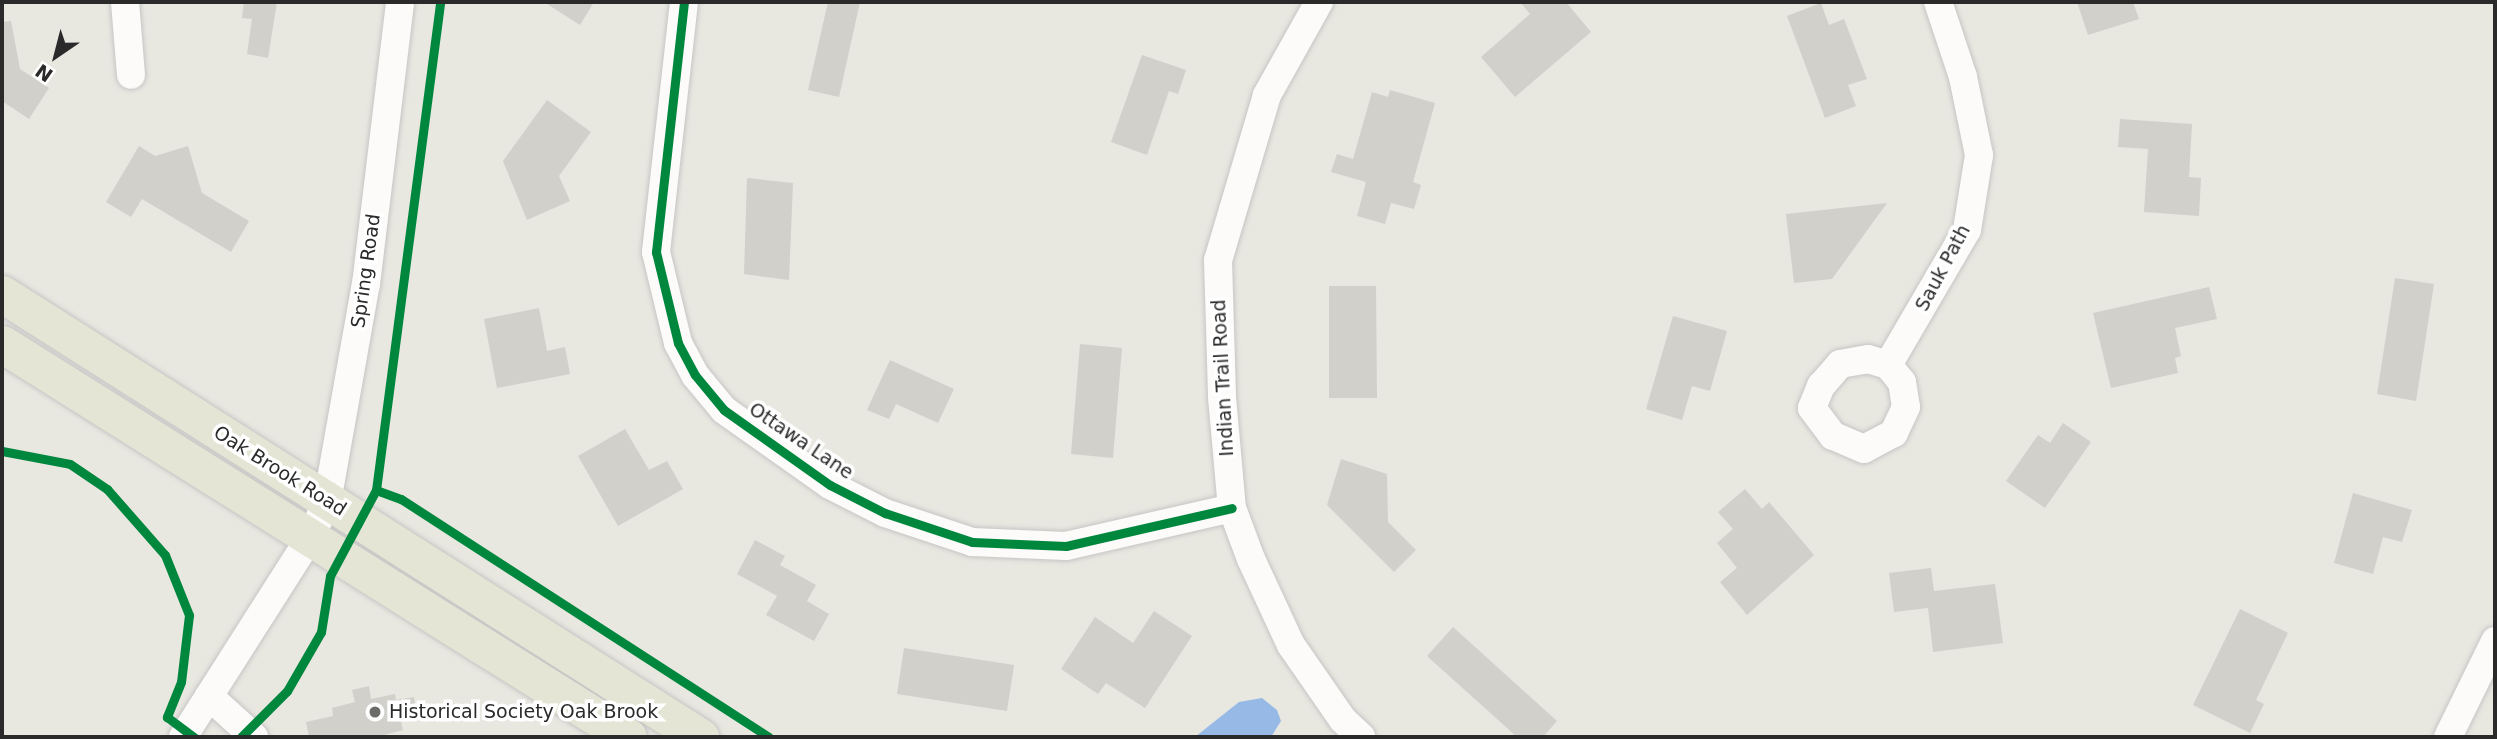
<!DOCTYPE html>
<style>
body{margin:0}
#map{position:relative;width:2497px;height:739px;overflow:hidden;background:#e8e7e0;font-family:"DejaVu Sans",sans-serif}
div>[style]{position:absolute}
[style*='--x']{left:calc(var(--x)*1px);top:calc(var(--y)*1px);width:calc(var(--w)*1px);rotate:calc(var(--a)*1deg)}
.water>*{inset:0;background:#97b9e6}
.building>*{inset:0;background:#d1d0cb}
.roads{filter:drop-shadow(0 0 2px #c6c5c5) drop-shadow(0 0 2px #c6c5c5)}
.minor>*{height:28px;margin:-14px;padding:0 14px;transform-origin:14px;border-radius:14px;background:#fcfbfa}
.major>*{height:37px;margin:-18.5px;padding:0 18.5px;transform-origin:18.5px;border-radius:18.5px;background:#e5e5d5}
.cycleway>*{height:9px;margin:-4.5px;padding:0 4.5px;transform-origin:4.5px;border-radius:4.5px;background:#00873e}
.dots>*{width:19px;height:19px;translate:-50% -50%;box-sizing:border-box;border:4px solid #fff;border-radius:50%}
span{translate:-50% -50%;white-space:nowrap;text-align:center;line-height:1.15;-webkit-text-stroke:7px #fff;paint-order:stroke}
.street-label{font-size:19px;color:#2a2a2a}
.poi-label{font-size:19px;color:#2a2a2a}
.left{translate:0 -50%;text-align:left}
.frame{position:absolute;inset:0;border:4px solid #2a2a2a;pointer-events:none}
.north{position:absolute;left:21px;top:21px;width:70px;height:70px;-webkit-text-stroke:5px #fff;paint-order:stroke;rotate:215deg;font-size:19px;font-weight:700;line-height:28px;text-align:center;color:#2a2a2a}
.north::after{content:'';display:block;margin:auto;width:24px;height:32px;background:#2a2a2a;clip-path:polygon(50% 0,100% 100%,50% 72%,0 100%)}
</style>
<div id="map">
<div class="water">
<div style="clip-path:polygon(1262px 698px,1277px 710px,1281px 721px,1271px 737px,1195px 737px,1239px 702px)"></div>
</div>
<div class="building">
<div style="clip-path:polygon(244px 2px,277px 2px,268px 58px,247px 54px,252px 19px,242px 18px)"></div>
<div style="clip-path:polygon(544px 2px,594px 2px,580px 25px)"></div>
<div style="clip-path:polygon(828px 2px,860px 2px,839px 97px,808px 90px)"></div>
<div style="clip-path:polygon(1520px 2px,1566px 2px,1591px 32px,1515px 97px,1481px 57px,1530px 14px)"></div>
<div style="clip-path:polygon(2077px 2px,2133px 2px,2139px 19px,2088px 35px)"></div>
<div style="clip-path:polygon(1821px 3px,1829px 25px,1844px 19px,1867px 79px,1848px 85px,1856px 106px,1825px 118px,1787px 16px)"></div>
<div style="clip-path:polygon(11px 21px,20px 69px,49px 88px,29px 119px,2px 101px,2px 22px)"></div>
<div style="clip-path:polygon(1142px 55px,1186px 70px,1178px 94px,1169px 91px,1147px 155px,1111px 142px)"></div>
<div style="clip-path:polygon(1390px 90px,1435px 103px,1413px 182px,1421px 185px,1414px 209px,1391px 203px,1385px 224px,1357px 216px,1366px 182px,1331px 172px,1337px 154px,1353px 159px,1372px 92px,1388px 97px)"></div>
<div style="clip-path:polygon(547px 100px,591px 132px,559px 176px,570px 201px,527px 220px,503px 161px)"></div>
<div style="clip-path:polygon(2120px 119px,2192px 124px,2189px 177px,2201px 178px,2199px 216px,2144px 212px,2148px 149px,2118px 147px)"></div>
<div style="clip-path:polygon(139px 146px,155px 156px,188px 146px,202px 193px,249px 221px,231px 252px,142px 199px,131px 217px,106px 202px)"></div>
<div style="clip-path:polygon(747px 178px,793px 183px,789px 280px,744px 274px)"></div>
<div style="clip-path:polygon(1887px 203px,1832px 279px,1794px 283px,1786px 214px)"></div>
<div style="clip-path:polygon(2395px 278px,2434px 284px,2416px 401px,2377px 394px)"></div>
<div style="clip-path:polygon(1329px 286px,1376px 286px,1377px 398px,1329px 398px)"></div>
<div style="clip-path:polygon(2209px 287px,2217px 319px,2175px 328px,2181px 356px,2175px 358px,2178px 373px,2111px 388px,2093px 313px)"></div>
<div style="clip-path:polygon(539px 308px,547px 351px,565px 347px,570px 374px,497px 388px,484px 319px)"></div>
<div style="clip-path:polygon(1673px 316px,1727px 331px,1710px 391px,1692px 386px,1682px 420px,1646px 409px)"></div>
<div style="clip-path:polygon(1080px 344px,1122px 348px,1113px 458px,1071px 454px)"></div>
<div style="clip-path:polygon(890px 360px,954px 389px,938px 423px,896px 404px,889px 419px,867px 410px)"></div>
<div style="clip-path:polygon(2063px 423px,2091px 442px,2045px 508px,2006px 481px,2038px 435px,2050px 443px)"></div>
<div style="clip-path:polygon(625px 429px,649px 470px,667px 461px,683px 489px,618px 526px,578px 456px)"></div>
<div style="clip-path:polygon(1341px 459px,1387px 474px,1388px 522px,1416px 550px,1394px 572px,1327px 505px)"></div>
<div style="clip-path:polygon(1745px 489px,1762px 509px,1769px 502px,1814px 555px,1747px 615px,1720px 582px,1737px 568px,1717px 543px,1733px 529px,1718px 512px)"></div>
<div style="clip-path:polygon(2353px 493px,2412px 510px,2402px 542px,2383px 537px,2373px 574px,2334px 563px)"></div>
<div style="clip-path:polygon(755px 540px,785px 556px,780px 565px,816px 585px,807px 601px,829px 614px,814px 641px,766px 615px,777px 596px,737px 574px)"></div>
<div style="clip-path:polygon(1931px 568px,1934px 591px,1995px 584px,2003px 643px,1933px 652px,1928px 608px,1894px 612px,1889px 573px)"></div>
<div style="clip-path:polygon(2240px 609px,2288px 633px,2256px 700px,2264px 704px,2250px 733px,2193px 705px)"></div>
<div style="clip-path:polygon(1154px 611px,1192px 636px,1145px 708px,1106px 683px,1098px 694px,1061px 669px,1095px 617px,1133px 643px)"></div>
<div style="clip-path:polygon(1453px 627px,1557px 721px,1543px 737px,1517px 737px,1427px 656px)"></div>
<div style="clip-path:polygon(904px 648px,1014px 665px,1007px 711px,897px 694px)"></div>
<div style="clip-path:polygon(369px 686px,371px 699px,395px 694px,396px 700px,414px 697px,417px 719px,401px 722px,403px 730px,377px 737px,309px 737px,306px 722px,333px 716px,332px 708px,355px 702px,352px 690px)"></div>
</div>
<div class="roads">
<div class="minor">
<div style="--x:125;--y:2;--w:73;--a:85.3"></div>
<div style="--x:684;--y:2;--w:252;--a:96.4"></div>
<div style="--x:656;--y:252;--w:94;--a:76.4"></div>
<div style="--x:678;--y:343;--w:36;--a:62"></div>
<div style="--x:695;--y:375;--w:45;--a:50.4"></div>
<div style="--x:724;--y:410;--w:130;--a:35.3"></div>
<div style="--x:830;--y:485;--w:62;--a:27"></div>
<div style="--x:885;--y:513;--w:92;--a:18.4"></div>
<div style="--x:972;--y:542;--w:94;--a:2.4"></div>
<div style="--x:1066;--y:546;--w:170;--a:-12.9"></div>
<div style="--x:1319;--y:2;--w:107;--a:119.2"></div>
<div style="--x:1267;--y:95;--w:172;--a:106.5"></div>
<div style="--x:1218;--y:260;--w:137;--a:88.3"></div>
<div style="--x:1222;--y:397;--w:111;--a:84.9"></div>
<div style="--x:1232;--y:508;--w:54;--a:69.6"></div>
<div style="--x:1251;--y:559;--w:95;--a:65.1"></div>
<div style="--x:1291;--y:645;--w:91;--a:55.3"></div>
<div style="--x:1343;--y:720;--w:25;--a:43"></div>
<div style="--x:1868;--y:359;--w:21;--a:17"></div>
<div style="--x:1888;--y:365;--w:22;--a:51"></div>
<div style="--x:1902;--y:382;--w:25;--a:81"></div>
<div style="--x:1906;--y:407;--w:29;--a:115"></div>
<div style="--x:1894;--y:433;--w:34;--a:152"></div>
<div style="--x:1864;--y:449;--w:34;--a:-157"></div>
<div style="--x:1833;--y:436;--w:35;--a:-127"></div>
<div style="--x:1812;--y:408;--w:24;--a:-68"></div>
<div style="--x:1821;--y:386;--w:29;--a:-49"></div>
<div style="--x:1840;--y:364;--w:28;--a:-10"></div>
<div style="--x:1888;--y:365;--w:156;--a:-59.7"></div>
<div style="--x:1967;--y:230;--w:76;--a:-80.9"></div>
<div style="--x:1979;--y:155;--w:80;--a:-101.6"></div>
<div style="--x:1963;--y:77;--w:79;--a:-108.4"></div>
<div style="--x:209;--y:696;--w:61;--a:42.3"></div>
<div style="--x:183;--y:737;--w:238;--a:-57.5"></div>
<div style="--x:311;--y:536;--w:38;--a:-65"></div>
<div style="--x:327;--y:502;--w:221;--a:-79.9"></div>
<div style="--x:366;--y:284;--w:284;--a:-83.1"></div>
<div style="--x:2448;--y:737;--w:107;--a:-63.9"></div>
</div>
<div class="major">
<div style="--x:2;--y:294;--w:827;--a:32.4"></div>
<div style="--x:2;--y:344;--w:739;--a:32.12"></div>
</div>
</div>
<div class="cycleway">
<div style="--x:684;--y:2;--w:252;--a:96.4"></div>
<div style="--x:656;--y:252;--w:94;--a:76.4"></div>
<div style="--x:678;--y:343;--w:36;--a:62"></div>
<div style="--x:695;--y:375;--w:45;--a:50.4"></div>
<div style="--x:724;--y:410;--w:130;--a:35.3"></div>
<div style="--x:830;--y:485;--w:62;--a:27"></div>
<div style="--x:885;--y:513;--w:92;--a:18.4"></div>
<div style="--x:972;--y:542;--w:94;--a:2.4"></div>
<div style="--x:1066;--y:546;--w:170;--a:-12.9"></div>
<div style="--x:2;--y:451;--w:69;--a:10.8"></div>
<div style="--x:70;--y:464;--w:45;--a:34"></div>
<div style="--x:107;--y:489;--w:88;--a:48.7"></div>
<div style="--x:165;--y:555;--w:65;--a:68.2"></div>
<div style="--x:189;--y:615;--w:67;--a:96.8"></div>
<div style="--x:181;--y:682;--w:38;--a:112"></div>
<div style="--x:167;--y:717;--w:34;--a:37"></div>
<div style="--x:376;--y:490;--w:27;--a:20"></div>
<div style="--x:401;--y:499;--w:438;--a:32.9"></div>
<div style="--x:241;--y:737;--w:65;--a:-45"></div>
<div style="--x:287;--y:691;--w:68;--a:-60"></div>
<div style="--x:321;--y:632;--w:57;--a:-80.9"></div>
<div style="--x:330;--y:576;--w:98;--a:-61.9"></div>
<div style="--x:376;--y:490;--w:492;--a:-82.5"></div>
</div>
<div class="dots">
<div style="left:375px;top:712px;background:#6c6c6a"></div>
</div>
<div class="street-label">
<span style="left:1943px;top:268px;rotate:-62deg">Sauk Path</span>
<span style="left:366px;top:271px;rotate:-82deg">Spring Road</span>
<span style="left:1223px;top:378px;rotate:-93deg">Indian Trail Road</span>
<span style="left:801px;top:441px;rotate:34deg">Ottawa Lane</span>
<span style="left:280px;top:471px;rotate:32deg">Oak Brook Road</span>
</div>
<div class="poi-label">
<span class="left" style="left:389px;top:712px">Historical Society Oak Brook</span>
</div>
<div class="frame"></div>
<div class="north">N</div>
</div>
